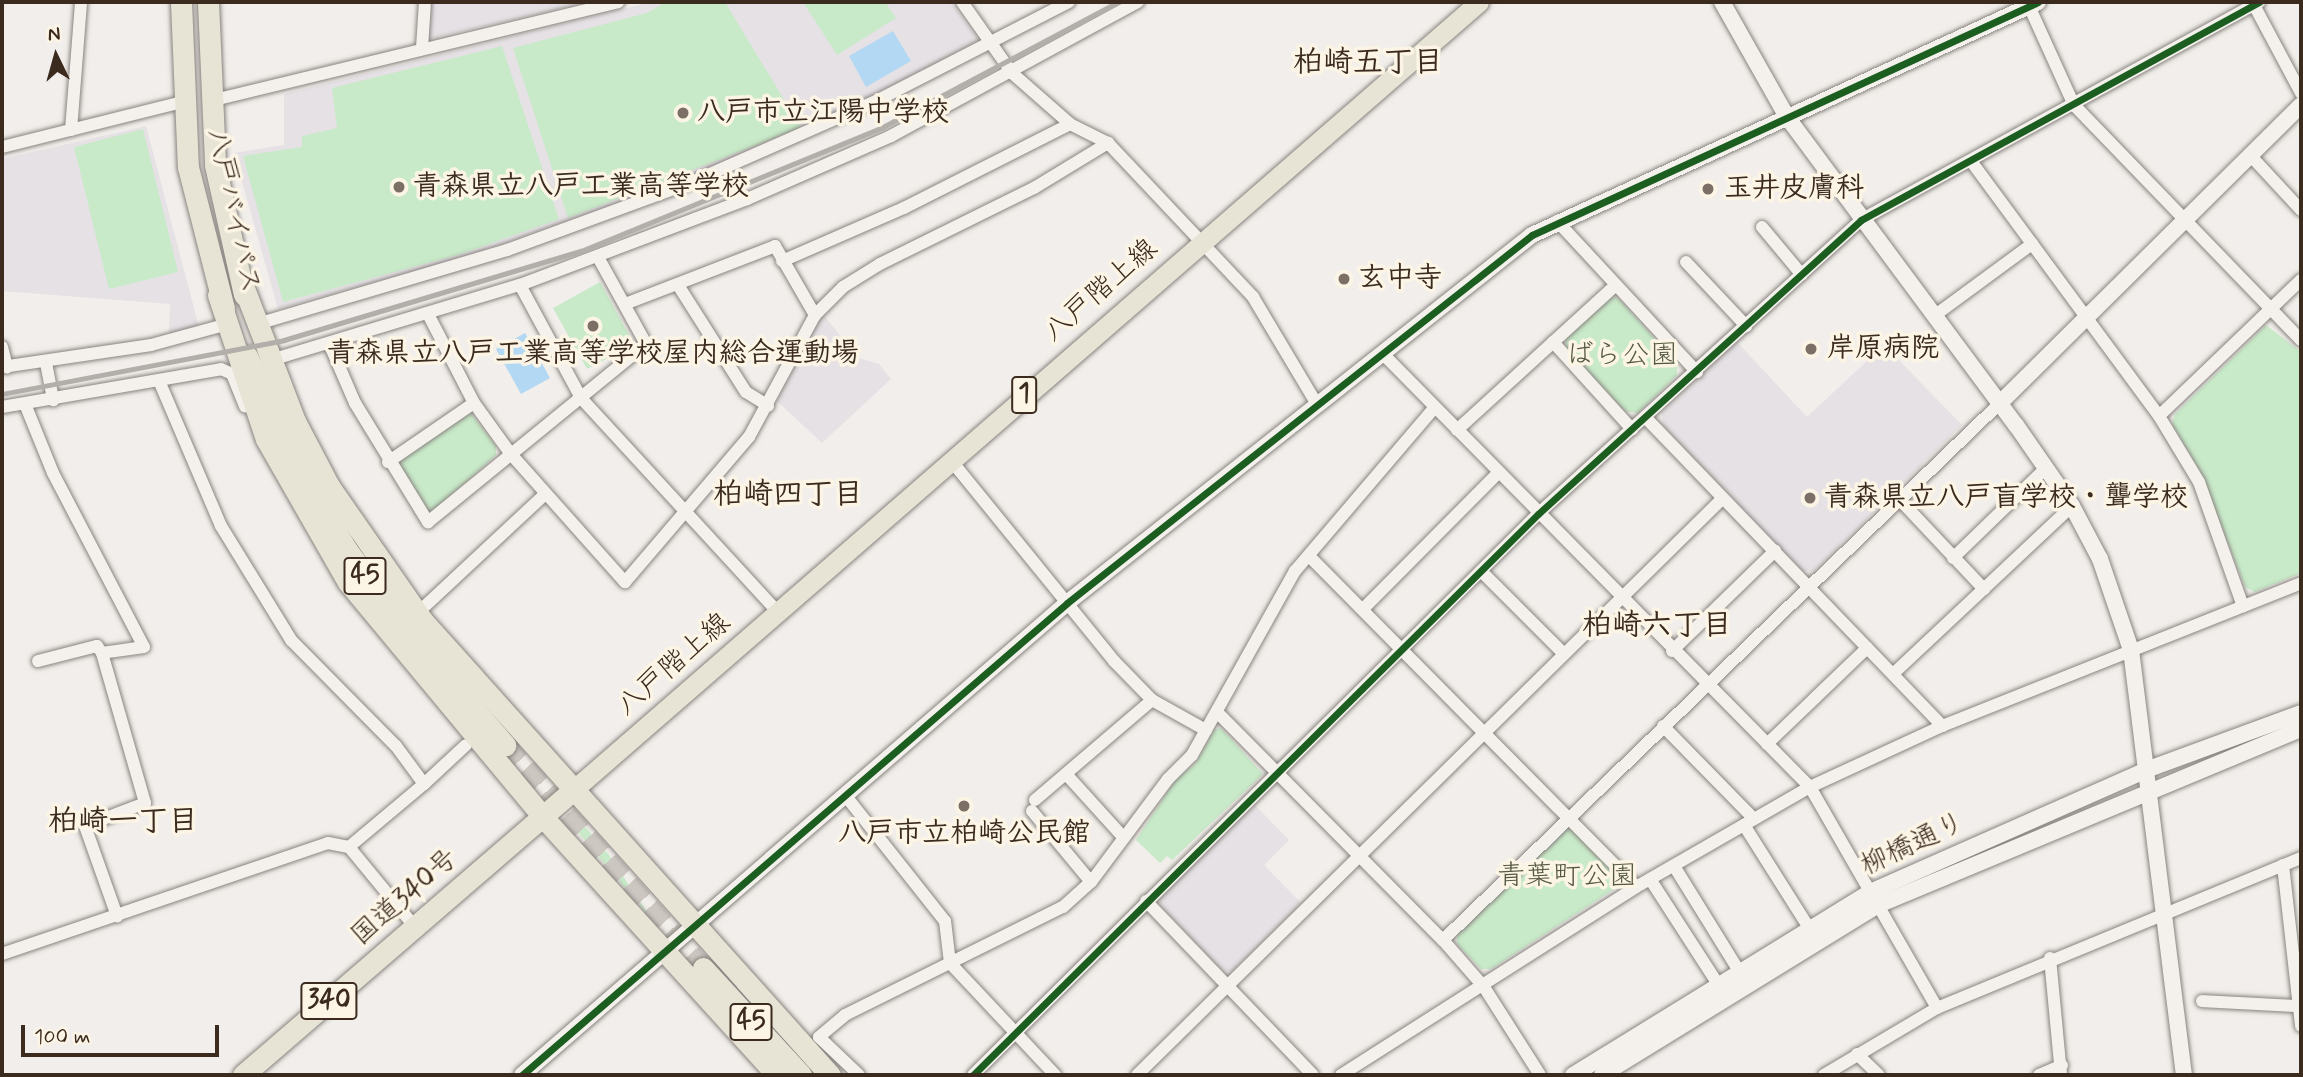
<!DOCTYPE html>
<meta charset="utf-8">
<style>
body{margin:0}
#map{position:relative;width:2303px;height:1077px;overflow:hidden;background:#f1eeeb;font-family:Mynerve,"Klee One",sans-serif}
div>[style]{position:absolute}
[style*='--x']{left:calc(var(--x)*1px);top:calc(var(--y)*1px);width:calc(var(--w)*1px);rotate:calc(var(--a)*1deg)}
.built>*{inset:0;background:#e5e1e5}
.green>*{inset:0;background:#c8eac9}
.water>*{inset:0;background:#b3d8f3}
.trunk-tunnel>*{height:21px;margin-top:-10.5px;transform-origin:0;background:repeating-linear-gradient(90deg,#cdc7c2 0 21px,transparent 0 31px)}
.roads{filter:drop-shadow(0 0 2px #88837f) drop-shadow(0 0 2px #88837f)}
.minor>*{height:12px;margin:-6px;padding:0 6px;transform-origin:6px;border-radius:6px;background:#f4f1ec}
.tertiary>*{height:16px;margin:-8px;padding:0 8px;transform-origin:8px;border-radius:8px;background:#f4f1ec}
.primary>*{height:19px;margin:-9.5px;padding:0 9.5px;transform-origin:9.5px;border-radius:9.5px;background:#e8e4d5}
.trunk>*{height:21px;margin:-10.5px;padding:0 10.5px;transform-origin:10.5px;border-radius:10.5px;background:#e8e4d5}
.rail>*{height:4.5px;margin:-2.25px;padding:0 2.25px;transform-origin:2.25px;border-radius:2.25px;background:#b2aea9}
.cycleway>*{height:7px;margin:-3.5px;padding:0 3.5px;transform-origin:3.5px;border-radius:3.5px;background:#1b5e20}
.dots>*{width:19px;height:19px;translate:-50% -50%;box-sizing:border-box;border:4px solid #fcf5e5;border-radius:50%}
span{translate:-50% -50%;white-space:nowrap;text-align:center;line-height:1.15;-webkit-text-stroke:7px #fcf5e5;paint-order:stroke}
.shield-label span{padding:2px 5px;background:#fcf5e5;border:2px solid;border-radius:5px;-webkit-text-stroke-width:0}
.shield-label{font-size:26px;color:#3b2a1e;font-weight:700}
.poi-label{font-size:28px;color:#3b2a1e;font-weight:700}
.left{translate:0 -50%;text-align:left}
.street-label{font-size:28px;color:#3b2a1e}
.park-label{font-size:28px;color:#565942}
.neighbourhood-label{font-size:30px;color:#3b2a1e;font-weight:700}
.frame{position:absolute;inset:0;border:4px solid #3b2a1e;pointer-events:none}
.north{position:absolute;left:21px;top:21px;width:70px;height:70px;-webkit-text-stroke:5px #fcf5e5;paint-order:stroke;rotate:355deg;font-size:19px;font-weight:700;line-height:28px;text-align:center;color:#3b2a1e}
.north::after{content:'';display:block;margin:auto;width:24px;height:32px;background:#3b2a1e;clip-path:polygon(50% 0,100% 100%,50% 72%,0 100%)}
.scale{position:absolute;left:21px;top:1025px;width:198px;height:32px;box-sizing:border-box;border:4px solid #3b2a1e;border-top:0;padding-left:9px;font-size:21px;line-height:24px;white-space:nowrap;color:#3b2a1e;-webkit-text-stroke:5px #fcf5e5;paint-order:stroke}
</style>
<div id="map">
<div class="built">
<div style="clip-path:polygon(429px 2px,588px 2px,427px 39px)"></div>
<div style="clip-path:polygon(651px 2px,951px 2px,980px 42px,802px 130px,669px 185px,465px 257px,278px 309px,234px 153px,284px 145px,284px 94px)"></div>
<div style="clip-path:polygon(146px 126px,199px 327px,169px 334px,170px 304px,2px 291px,2px 159px)"></div>
<div style="clip-path:polygon(822px 313px,858px 358px,879px 364px,891px 379px,822px 443px,777px 401px)"></div>
<div style="clip-path:polygon(1737px 342px,1807px 417px,1884px 345px,1962px 425px,1814px 571px,1803px 571px,1663px 425px,1662px 413px)"></div>
<div style="clip-path:polygon(1255px 805px,1289px 840px,1264px 865px,1301px 903px,1232px 971px,1224px 972px,1160px 905px,1159px 897px)"></div>
</div>
<div class="green">
<div style="clip-path:polygon(666px 2px,725px 2px,801px 128px,568px 218px,513px 48px,647px 13px)"></div>
<div style="clip-path:polygon(803px 2px,885px 2px,896px 18px,837px 55px)"></div>
<div style="clip-path:polygon(502px 46px,559px 219px,461px 254px,283px 302px,243px 156px,302px 147px,302px 136px,337px 128px,332px 88px)"></div>
<div style="clip-path:polygon(143px 129px,178px 272px,109px 289px,74px 147px)"></div>
<div style="clip-path:polygon(600px 282px,634px 344px,587px 369px,553px 308px)"></div>
<div style="clip-path:polygon(1611px 297px,1618px 298px,1677px 363px,1677px 375px,1638px 413px,1624px 411px,1566px 348px,1566px 338px)"></div>
<div style="clip-path:polygon(2266px 325px,2301px 352px,2301px 573px,2255px 592px,2245px 587px,2200px 471px,2172px 424px,2175px 414px)"></div>
<div style="clip-path:polygon(470px 412px,496px 446px,496px 455px,434px 511px,426px 511px,397px 461px)"></div>
<div style="clip-path:polygon(1221px 728px,1263px 774px,1172px 860px,1167px 856px,1160px 863px,1136px 840px,1176px 779px,1195px 764px,1214px 730px)"></div>
<div style="clip-path:polygon(582px 823px,609px 855px,653px 921px,573px 826px)"></div>
<div style="clip-path:polygon(1572px 829px,1619px 880px,1616px 888px,1491px 969px,1481px 969px,1457px 944px,1457px 933px,1563px 830px)"></div>
</div>
<div class="water">
<div style="clip-path:polygon(893px 31px,911px 61px,866px 87px,849px 56px)"></div>
<div style="clip-path:polygon(525px 333px,550px 378px,521px 394px,496px 349px)"></div>
</div>
<div class="trunk-tunnel">
<div style="--x:505;--y:745;--w:298;--a:48.4"></div>
</div>
<div class="roads">
<div class="minor">
<div style="--x:962;--y:2;--w:87;--a:54.8"></div>
<div style="--x:1012;--y:73;--w:77;--a:41.3"></div>
<div style="--x:1070;--y:124;--w:42;--a:26.6"></div>
<div style="--x:1108;--y:143;--w:212;--a:46.7"></div>
<div style="--x:1253;--y:297;--w:127;--a:59.2"></div>
<div style="--x:2254;--y:5;--w:100;--a:61.9"></div>
<div style="--x:2029;--y:6;--w:109;--a:65.6"></div>
<div style="--x:2074;--y:105;--w:327;--a:46"></div>
<div style="--x:422;--y:48;--w:46;--a:-86.3"></div>
<div style="--x:210;--y:101;--w:420;--a:-13.6"></div>
<div style="--x:71;--y:130;--w:128;--a:-85.5"></div>
<div style="--x:2;--y:147;--w:186;--a:-14"></div>
<div style="--x:2250;--y:155;--w:75;--a:47.2"></div>
<div style="--x:1971;--y:161;--w:317;--a:53.6"></div>
<div style="--x:2159;--y:416;--w:77;--a:58.8"></div>
<div style="--x:2199;--y:482;--w:132;--a:70.5"></div>
<div style="--x:1557;--y:221;--w:206;--a:47.2"></div>
<div style="--x:1762;--y:227;--w:62;--a:50.2"></div>
<div style="--x:782;--y:261;--w:133;--a:-23.5"></div>
<div style="--x:904;--y:208;--w:186;--a:-26.8"></div>
<div style="--x:1686;--y:262;--w:88;--a:46.8"></div>
<div style="--x:520;--y:285;--w:128;--a:61.6"></div>
<div style="--x:581;--y:398;--w:289;--a:47.4"></div>
<div style="--x:678;--y:285;--w:127;--a:57.6"></div>
<div style="--x:746;--y:392;--w:26;--a:32"></div>
<div style="--x:625;--y:304;--w:161;--a:-21.1"></div>
<div style="--x:775;--y:246;--w:80;--a:59.9"></div>
<div style="--x:815;--y:315;--w:40;--a:-45"></div>
<div style="--x:843;--y:287;--w:44;--a:-31.9"></div>
<div style="--x:880;--y:264;--w:172;--a:-26.3"></div>
<div style="--x:1034;--y:188;--w:87;--a:-31.3"></div>
<div style="--x:428;--y:314;--w:100;--a:62.7"></div>
<div style="--x:474;--y:403;--w:62;--a:54.2"></div>
<div style="--x:510;--y:453;--w:173;--a:48.3"></div>
<div style="--x:625;--y:582;--w:191;--a:-49.5"></div>
<div style="--x:749;--y:437;--w:139;--a:-61.6"></div>
<div style="--x:1934;--y:316;--w:122;--a:-36.3"></div>
<div style="--x:257;--y:324;--w:261;--a:-16.5"></div>
<div style="--x:507;--y:250;--w:192;--a:-20.1"></div>
<div style="--x:687;--y:184;--w:206;--a:-23.7"></div>
<div style="--x:876;--y:101;--w:217;--a:-27.2"></div>
<div style="--x:1553;--y:342;--w:118;--a:47.8"></div>
<div style="--x:329;--y:343;--w:65;--a:66.6"></div>
<div style="--x:355;--y:403;--w:140;--a:58.5"></div>
<div style="--x:428;--y:522;--w:281;--a:-39.2"></div>
<div style="--x:646;--y:344;--w:99;--a:-118.9"></div>
<div style="--x:2;--y:347;--w:21;--a:76"></div>
<div style="--x:1384;--y:355;--w:607;--a:45.4"></div>
<div style="--x:1810;--y:787;--w:255;--a:60.1"></div>
<div style="--x:271;--y:360;--w:260;--a:-16.8"></div>
<div style="--x:520;--y:285;--w:243;--a:-20.7"></div>
<div style="--x:747;--y:199;--w:157;--a:-23.6"></div>
<div style="--x:891;--y:136;--w:281;--a:-28.5"></div>
<div style="--x:46;--y:363;--w:38;--a:79"></div>
<div style="--x:2;--y:367;--w:151;--a:-8.4"></div>
<div style="--x:151;--y:345;--w:76;--a:-15.3"></div>
<div style="--x:160;--y:383;--w:155;--a:66.9"></div>
<div style="--x:221;--y:526;--w:134;--a:58.4"></div>
<div style="--x:291;--y:640;--w:149;--a:45.3"></div>
<div style="--x:396;--y:746;--w:47;--a:53.6"></div>
<div style="--x:424;--y:784;--w:98;--a:140"></div>
<div style="--x:349;--y:847;--w:104;--a:50.5"></div>
<div style="--x:25;--y:404;--w:74;--a:67.9"></div>
<div style="--x:53;--y:473;--w:196;--a:62.4"></div>
<div style="--x:144;--y:647;--w:42;--a:171.9"></div>
<div style="--x:102;--y:653;--w:156;--a:74"></div>
<div style="--x:145;--y:803;--w:64;--a:159"></div>
<div style="--x:85;--y:826;--w:96;--a:70.4"></div>
<div style="--x:2;--y:407;--w:222;--a:-9.8"></div>
<div style="--x:221;--y:369;--w:12;--a:24"></div>
<div style="--x:232;--y:374;--w:35;--a:68"></div>
<div style="--x:2159;--y:416;--w:197;--a:-43.8"></div>
<div style="--x:1645;--y:417;--w:429;--a:46.1"></div>
<div style="--x:1457;--y:430;--w:215;--a:-42.4"></div>
<div style="--x:950;--y:459;--w:260;--a:50.9"></div>
<div style="--x:1114;--y:661;--w:54;--a:45.7"></div>
<div style="--x:1152;--y:700;--w:62;--a:29.1"></div>
<div style="--x:388;--y:462;--w:104;--a:-34.5"></div>
<div style="--x:1901;--y:501;--w:121;--a:46.7"></div>
<div style="--x:1309;--y:556;--w:465;--a:45.3"></div>
<div style="--x:1953;--y:558;--w:129;--a:-44.1"></div>
<div style="--x:1481;--y:571;--w:116;--a:45"></div>
<div style="--x:425;--y:606;--w:164;--a:-43"></div>
<div style="--x:1363;--y:609;--w:192;--a:-45.2"></div>
<div style="--x:1672;--y:651;--w:144;--a:-44.2"></div>
<div style="--x:38;--y:661;--w:61;--a:-14.3"></div>
<div style="--x:97;--y:646;--w:9;--a:54"></div>
<div style="--x:1893;--y:674;--w:245;--a:-43.2"></div>
<div style="--x:1217;--y:712;--w:321;--a:45.3"></div>
<div style="--x:1443;--y:940;--w:62;--a:48.9"></div>
<div style="--x:1484;--y:987;--w:104;--a:57.5"></div>
<div style="--x:1663;--y:726;--w:130;--a:45.6"></div>
<div style="--x:1767;--y:744;--w:139;--a:-43.8"></div>
<div style="--x:1066;--y:774;--w:86;--a:47.8"></div>
<div style="--x:424;--y:784;--w:57;--a:-42.9"></div>
<div style="--x:845;--y:795;--w:161;--a:51.6"></div>
<div style="--x:945;--y:921;--w:42;--a:83.2"></div>
<div style="--x:950;--y:963;--w:154;--a:46.8"></div>
<div style="--x:1035;--y:800;--w:154;--a:-40.5"></div>
<div style="--x:1032;--y:811;--w:92;--a:50.3"></div>
<div style="--x:1744;--y:825;--w:122;--a:57.7"></div>
<div style="--x:2283;--y:865;--w:162;--a:83.6"></div>
<div style="--x:1674;--y:866;--w:123;--a:58.2"></div>
<div style="--x:1650;--y:879;--w:125;--a:57.1"></div>
<div style="--x:1146;--y:901;--w:241;--a:46.2"></div>
<div style="--x:1443;--y:940;--w:772;--a:-43.95"></div>
<div style="--x:2;--y:954;--w:344;--a:-18.8"></div>
<div style="--x:328;--y:843;--w:21;--a:11"></div>
<div style="--x:2050;--y:958;--w:118;--a:84.6"></div>
<div style="--x:2202;--y:1001;--w:97;--a:3"></div>
<div style="--x:1857;--y:1054;--w:30;--a:44"></div>
<div style="--x:859;--y:1075;--w:55;--a:-136.5"></div>
<div style="--x:819;--y:1037;--w:34;--a:-40"></div>
<div style="--x:845;--y:1015;--w:243;--a:-26.4"></div>
<div style="--x:1063;--y:907;--w:38;--a:-42"></div>
<div style="--x:1091;--y:882;--w:129;--a:-53.2"></div>
<div style="--x:1168;--y:779;--w:34;--a:-45"></div>
<div style="--x:1192;--y:755;--w:211;--a:-60.8"></div>
<div style="--x:1295;--y:571;--w:214;--a:-49.5"></div>
<div style="--x:973;--y:1075;--w:796;--a:-44.8"></div>
<div style="--x:1538;--y:514;--w:437;--a:-42.3"></div>
<div style="--x:1861;--y:220;--w:454;--a:-28.7"></div>
<div style="--x:1137;--y:1075;--w:822;--a:-44.56"></div>
<div style="--x:1341;--y:1075;--w:350;--a:-32.5"></div>
<div style="--x:1636;--y:887;--w:201;--a:-29.9"></div>
<div style="--x:1810;--y:787;--w:145;--a:-24.8"></div>
<div style="--x:1942;--y:726;--w:386;--a:-21.7"></div>
<div style="--x:1824;--y:1075;--w:131;--a:-30.7"></div>
<div style="--x:1937;--y:1008;--w:394;--a:-22.4"></div>
<div style="--x:2039;--y:1075;--w:25;--a:-23"></div>
</div>
<div class="tertiary">
<div style="--x:1722;--y:2;--w:132;--a:60.5"></div>
<div style="--x:1787;--y:117;--w:384;--a:53.4"></div>
<div style="--x:2016;--y:425;--w:98;--a:55.3"></div>
<div style="--x:2072;--y:506;--w:60;--a:62.2"></div>
<div style="--x:2100;--y:559;--w:96;--a:71.2"></div>
<div style="--x:2131;--y:650;--w:428;--a:82.9"></div>
<div style="--x:1999;--y:404;--w:425;--a:-44.7"></div>
<div style="--x:522;--y:1075;--w:721;--a:-40.89"></div>
<div style="--x:1067;--y:603;--w:593;--a:-38.36"></div>
<div style="--x:1532;--y:235;--w:557;--a:-24.72"></div>
<div style="--x:1573;--y:1075;--w:349;--a:-31.6"></div>
<div style="--x:1870;--y:892;--w:302;--a:-23.8"></div>
<div style="--x:2146;--y:770;--w:165;--a:-20.2"></div>
<div style="--x:1602;--y:1075;--w:324;--a:-31.6"></div>
<div style="--x:1878;--y:905;--w:458;--a:-22.6"></div>
</div>
<div class="primary">
<div style="--x:572;--y:791;--w:1202;--a:-41.02"></div>
</div>
<div class="trunk">
<div style="--x:181;--y:2;--w:165;--a:87.6"></div>
<div style="--x:188;--y:167;--w:146;--a:75.7"></div>
<div style="--x:208;--y:2;--w:163;--a:87.5"></div>
<div style="--x:215;--y:165;--w:133;--a:77.4"></div>
<div style="--x:242;--y:283;--w:148;--a:69"></div>
<div style="--x:295;--y:421;--w:73;--a:62.4"></div>
<div style="--x:329;--y:486;--w:163;--a:55.2"></div>
<div style="--x:422;--y:620;--w:611;--a:48.12"></div>
<div style="--x:218;--y:295;--w:152;--a:71.6"></div>
<div style="--x:266;--y:439;--w:165;--a:60.2"></div>
<div style="--x:348;--y:582;--w:304;--a:50.3"></div>
<div style="--x:542;--y:816;--w:350;--a:47.8"></div>
<div style="--x:247;--y:356;--w:135;--a:65"></div>
<div style="--x:304;--y:478;--w:84;--a:59.2"></div>
<div style="--x:347;--y:550;--w:87;--a:53.9"></div>
<div style="--x:398;--y:620;--w:165;--a:49.4"></div>
<div style="--x:703;--y:968;--w:145;--a:47.5"></div>
<div style="--x:243;--y:1075;--w:435;--a:-40.8"></div>
</div>
</div>
<div class="rail">
<div style="--x:2;--y:394;--w:287;--a:-10.8"></div>
<div style="--x:284;--y:340;--w:310;--a:-16.7"></div>
<div style="--x:581;--y:251;--w:326;--a:-22.3"></div>
<div style="--x:883;--y:127;--w:266;--a:-28"></div>
</div>
<div class="cycleway">
<div style="--x:522;--y:1075;--w:721;--a:-40.89"></div>
<div style="--x:1067;--y:603;--w:593;--a:-38.36"></div>
<div style="--x:1532;--y:235;--w:557;--a:-24.72"></div>
<div style="--x:973;--y:1075;--w:796;--a:-44.8"></div>
<div style="--x:1538;--y:514;--w:437;--a:-42.3"></div>
<div style="--x:1861;--y:220;--w:454;--a:-28.7"></div>
</div>
<div class="dots">
<div style="left:683px;top:113px;background:#7b6f66"></div>
<div style="left:399px;top:187px;background:#7b6f66"></div>
<div style="left:1708px;top:189px;background:#7b6f66"></div>
<div style="left:1344px;top:279px;background:#7b6f66"></div>
<div style="left:593px;top:326px;background:#7b6f66"></div>
<div style="left:1811px;top:349px;background:#7b6f66"></div>
<div style="left:1810px;top:498px;background:#7b6f66"></div>
<div style="left:964px;top:806px;background:#7b6f66"></div>
</div>
<div class="shield-label">
<span style="left:1024px;top:395px">1</span>
<span style="left:365px;top:576px">45</span>
<span style="left:329px;top:1001px">340</span>
<span style="left:751px;top:1022px">45</span>
</div>
<div class="poi-label">
<span class="left" style="left:697px;top:113px">八戸市立江陽中学校</span>
<span class="left" style="left:413px;top:187px">青森県立八戸工業高等学校</span>
<span class="left" style="left:1724px;top:189px">玉井皮膚科</span>
<span class="left" style="left:1358px;top:279px">玄中寺</span>
<span class="left" style="left:1827px;top:349px">岸原病院</span>
<span style="left:593px;top:354px">青森県立八戸工業高等学校屋内総合運動場</span>
<span class="left" style="left:1824px;top:498px">青森県立八戸盲学校・聾学校</span>
<span style="left:964px;top:834px">八戸市立柏崎公民館</span>
</div>
<div class="street-label">
<span style="left:233px;top:211px;rotate:78deg">八戸バイパス</span>
<span style="left:1101px;top:291px;rotate:-41deg">八戸階上線</span>
<span style="left:674px;top:665px;rotate:-41deg">八戸階上線</span>
<span style="left:1913px;top:845px;rotate:-25deg">柳橋通り</span>
<span style="left:405px;top:898px;rotate:-41deg">国道340号</span>
</div>
<div class="park-label">
<span style="left:1622px;top:356px">ばら公園</span>
<span style="left:1567px;top:877px">青葉町公園</span>
</div>
<div class="neighbourhood-label">
<span style="left:1368px;top:63px">柏崎五丁目</span>
<span style="left:788px;top:495px">柏崎四丁目</span>
<span style="left:1657px;top:626px">柏崎六丁目</span>
<span style="left:123px;top:822px">柏崎一丁目</span>
</div>
<div class="frame"></div>
<div class="north">N</div>
<div class="scale">100 m</div>
</div>
